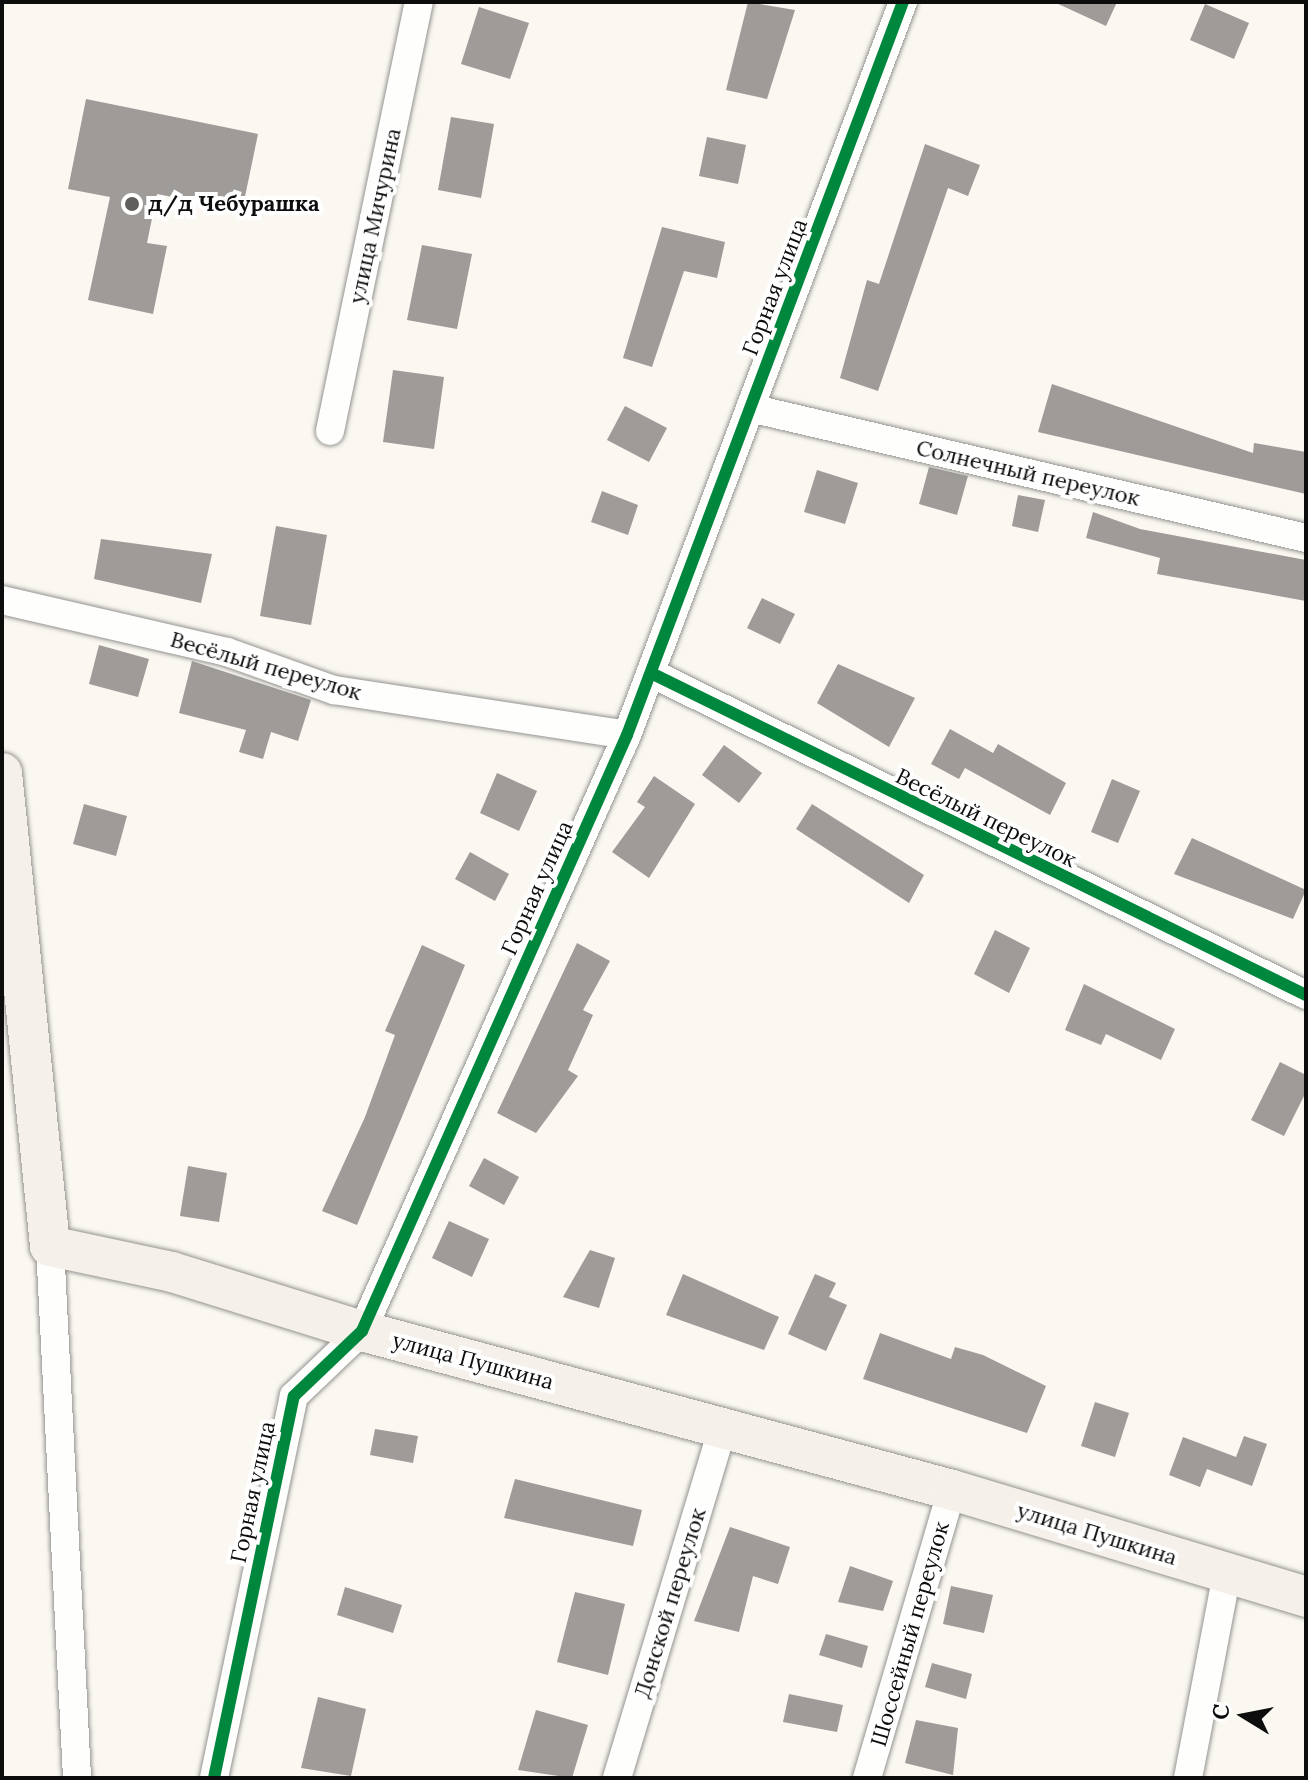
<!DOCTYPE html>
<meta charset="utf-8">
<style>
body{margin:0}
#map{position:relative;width:1308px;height:1780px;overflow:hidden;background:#fbf8f2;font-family:Lora,serif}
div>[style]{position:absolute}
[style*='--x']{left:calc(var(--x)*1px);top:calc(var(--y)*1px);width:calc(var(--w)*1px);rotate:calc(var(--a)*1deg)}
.building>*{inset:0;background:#9e9b98}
.roads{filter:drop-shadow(0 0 2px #949390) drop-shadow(0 0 2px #949390)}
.street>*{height:28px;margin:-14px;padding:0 14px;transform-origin:14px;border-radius:14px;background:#fefefd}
.secondary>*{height:40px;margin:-20px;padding:0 20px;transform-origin:20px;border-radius:20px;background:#f5f1ea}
.cycleway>*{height:12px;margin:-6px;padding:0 6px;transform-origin:6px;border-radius:6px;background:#00873e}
.dots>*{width:22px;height:22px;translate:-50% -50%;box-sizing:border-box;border:4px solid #fff;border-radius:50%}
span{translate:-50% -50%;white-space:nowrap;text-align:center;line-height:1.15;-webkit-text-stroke:8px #fff;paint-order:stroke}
.poi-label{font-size:22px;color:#0d0d0d;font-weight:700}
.left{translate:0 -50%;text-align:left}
.street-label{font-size:22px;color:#0d0d0d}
.frame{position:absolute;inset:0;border:4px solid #0d0d0d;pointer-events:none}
.north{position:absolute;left:1204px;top:1676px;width:80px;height:80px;-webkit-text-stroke:6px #fff;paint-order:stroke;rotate:280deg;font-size:22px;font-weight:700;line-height:32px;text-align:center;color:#0d0d0d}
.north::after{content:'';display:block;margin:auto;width:28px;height:36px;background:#0d0d0d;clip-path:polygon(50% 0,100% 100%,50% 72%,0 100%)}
</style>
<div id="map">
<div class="building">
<div style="clip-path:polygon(748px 2px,795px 10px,767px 99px,726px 90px)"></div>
<div style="clip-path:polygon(1054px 2px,1117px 2px,1106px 26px)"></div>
<div style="clip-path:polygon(1205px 4px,1249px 23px,1234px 59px,1190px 40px)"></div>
<div style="clip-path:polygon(479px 7px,529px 23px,510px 79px,461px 64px)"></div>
<div style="clip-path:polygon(86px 99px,258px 134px,242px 211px,157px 194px,147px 243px,167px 246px,153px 314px,88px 300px,110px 197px,68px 189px)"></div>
<div style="clip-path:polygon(451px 117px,494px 124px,481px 198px,438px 190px)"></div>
<div style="clip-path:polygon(707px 137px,746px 145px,738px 184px,699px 176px)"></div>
<div style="clip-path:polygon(925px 144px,980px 165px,968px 196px,948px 188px,878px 391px,840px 378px,867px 280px,879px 284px)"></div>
<div style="clip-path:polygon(662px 227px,725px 242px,717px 278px,684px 271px,652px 367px,623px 358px)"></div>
<div style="clip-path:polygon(422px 245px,472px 254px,457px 329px,407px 320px)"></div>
<div style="clip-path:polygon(393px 370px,444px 377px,434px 449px,383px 442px)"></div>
<div style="clip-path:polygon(1052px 384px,1253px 453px,1254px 443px,1306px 452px,1306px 494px,1038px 432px)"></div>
<div style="clip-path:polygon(625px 406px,667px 428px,649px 462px,607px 440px)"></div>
<div style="clip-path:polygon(929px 467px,968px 476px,957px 515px,919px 504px)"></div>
<div style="clip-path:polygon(817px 470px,858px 483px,845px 524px,804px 512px)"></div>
<div style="clip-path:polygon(602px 491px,638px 505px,628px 535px,591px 522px)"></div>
<div style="clip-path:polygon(1018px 495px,1045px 500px,1038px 532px,1012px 526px)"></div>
<div style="clip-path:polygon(1093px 512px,1140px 529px,1306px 560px,1306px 601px,1157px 574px,1160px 558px,1086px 538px)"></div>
<div style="clip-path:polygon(276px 526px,327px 535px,311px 625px,260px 616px)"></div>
<div style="clip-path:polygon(101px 539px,212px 554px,201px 603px,94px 579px)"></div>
<div style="clip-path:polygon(762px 598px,795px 614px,780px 644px,747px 628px)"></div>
<div style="clip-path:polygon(99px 645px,149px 659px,138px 697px,89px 684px)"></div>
<div style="clip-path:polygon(192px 661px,311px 700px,298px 741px,271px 732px,263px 759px,239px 752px,246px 730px,179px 713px)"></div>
<div style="clip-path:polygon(838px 664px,915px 698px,889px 747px,817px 703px)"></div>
<div style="clip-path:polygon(950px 729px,993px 753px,998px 744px,1066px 783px,1050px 815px,965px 768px,959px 779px,931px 764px)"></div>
<div style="clip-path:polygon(724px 745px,762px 773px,739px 803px,702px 775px)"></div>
<div style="clip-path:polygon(497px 773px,537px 791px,519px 831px,480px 813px)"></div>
<div style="clip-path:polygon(654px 776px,695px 804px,649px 878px,612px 852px,645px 807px,637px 802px)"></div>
<div style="clip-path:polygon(1112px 779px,1140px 791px,1118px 843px,1091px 832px)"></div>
<div style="clip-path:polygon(84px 804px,127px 816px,116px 856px,73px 844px)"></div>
<div style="clip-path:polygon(812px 804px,924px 875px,909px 903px,796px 829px)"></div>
<div style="clip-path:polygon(1192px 838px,1306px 890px,1293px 919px,1174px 874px)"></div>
<div style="clip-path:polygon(470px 852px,509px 874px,495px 901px,455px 879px)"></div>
<div style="clip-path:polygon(995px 930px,1030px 948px,1009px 993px,974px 974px)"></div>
<div style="clip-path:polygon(577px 943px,610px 961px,583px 1010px,593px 1015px,568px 1070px,578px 1076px,536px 1133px,497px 1113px)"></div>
<div style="clip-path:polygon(422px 945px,465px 965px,357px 1225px,322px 1211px,365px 1117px,395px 1035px,385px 1031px)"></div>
<div style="clip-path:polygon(1084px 984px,1175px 1029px,1161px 1060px,1106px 1034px,1101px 1045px,1065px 1030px)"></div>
<div style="clip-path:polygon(1280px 1062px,1306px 1075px,1306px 1092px,1284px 1136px,1251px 1120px)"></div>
<div style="clip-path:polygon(484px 1158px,519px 1177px,504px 1205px,469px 1186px)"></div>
<div style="clip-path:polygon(188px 1166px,227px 1173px,219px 1222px,180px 1216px)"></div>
<div style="clip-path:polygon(449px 1221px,489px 1239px,472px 1277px,432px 1258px)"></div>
<div style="clip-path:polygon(590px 1250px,615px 1258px,599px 1308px,563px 1297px)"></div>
<div style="clip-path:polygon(683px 1274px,779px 1317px,764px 1350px,666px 1315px)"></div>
<div style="clip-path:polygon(815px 1274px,836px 1283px,829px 1297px,847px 1305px,826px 1351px,788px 1334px)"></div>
<div style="clip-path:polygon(880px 1333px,951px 1359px,955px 1347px,983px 1355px,1046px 1386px,1027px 1433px,863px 1379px)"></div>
<div style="clip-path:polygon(1095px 1402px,1129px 1413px,1115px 1457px,1081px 1446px)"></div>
<div style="clip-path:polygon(375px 1429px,418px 1436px,413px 1463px,370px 1455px)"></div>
<div style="clip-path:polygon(1244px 1436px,1267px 1444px,1252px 1486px,1207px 1469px,1200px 1487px,1169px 1475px,1183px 1437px,1236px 1457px)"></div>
<div style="clip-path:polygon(515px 1479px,642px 1510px,633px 1546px,504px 1518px)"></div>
<div style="clip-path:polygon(730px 1527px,790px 1547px,778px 1584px,753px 1576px,739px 1632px,694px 1621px)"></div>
<div style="clip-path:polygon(850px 1566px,893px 1581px,883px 1611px,838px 1602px)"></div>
<div style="clip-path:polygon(951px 1586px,993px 1595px,984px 1633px,943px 1624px)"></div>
<div style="clip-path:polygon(345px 1587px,402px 1605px,393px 1633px,337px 1615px)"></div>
<div style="clip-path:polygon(575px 1592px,625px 1604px,608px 1675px,557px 1662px)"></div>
<div style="clip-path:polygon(826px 1634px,868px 1646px,862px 1668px,819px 1655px)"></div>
<div style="clip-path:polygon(932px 1663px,972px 1674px,966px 1699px,925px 1687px)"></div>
<div style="clip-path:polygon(789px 1694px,843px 1705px,837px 1732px,783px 1722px)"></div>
<div style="clip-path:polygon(318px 1697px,366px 1709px,351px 1776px,301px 1768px)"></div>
<div style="clip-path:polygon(536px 1710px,588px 1725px,572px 1778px,518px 1770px)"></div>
<div style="clip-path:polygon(916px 1720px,958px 1728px,953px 1775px,905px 1763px)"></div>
</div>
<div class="roads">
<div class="street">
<div style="--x:750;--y:408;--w:571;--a:13.16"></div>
<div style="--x:330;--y:431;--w:438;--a:-78.3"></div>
<div style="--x:2;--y:600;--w:231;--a:13"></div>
<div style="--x:227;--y:652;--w:114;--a:19.6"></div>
<div style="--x:334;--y:690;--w:296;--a:8.7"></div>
<div style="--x:651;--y:673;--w:730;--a:26.18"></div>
<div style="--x:50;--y:1246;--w:533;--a:87.09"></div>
<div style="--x:214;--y:1778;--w:390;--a:-78.2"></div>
<div style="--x:294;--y:1396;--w:94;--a:-43.7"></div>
<div style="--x:362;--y:1331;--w:652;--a:-66.03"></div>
<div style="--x:627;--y:735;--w:783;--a:-69.37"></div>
<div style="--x:617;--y:1778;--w:367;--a:-73.2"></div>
<div style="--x:867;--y:1778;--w:300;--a:-73.6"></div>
<div style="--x:1188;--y:1778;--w:209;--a:-79.2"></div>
</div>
<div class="secondary">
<div style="--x:2;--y:773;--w:475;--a:84.2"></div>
<div style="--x:50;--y:1246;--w:125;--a:12"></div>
<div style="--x:172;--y:1272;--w:199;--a:17.3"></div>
<div style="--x:362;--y:1331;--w:611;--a:15.08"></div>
<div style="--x:952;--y:1490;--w:370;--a:16.8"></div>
</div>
</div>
<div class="cycleway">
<div style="--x:651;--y:673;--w:730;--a:26.18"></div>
<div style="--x:214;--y:1778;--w:390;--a:-78.2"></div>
<div style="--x:294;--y:1396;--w:94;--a:-43.7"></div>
<div style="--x:362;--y:1331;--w:652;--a:-66.03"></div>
<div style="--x:627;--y:735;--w:783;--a:-69.37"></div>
</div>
<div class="dots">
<div style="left:132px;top:204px;background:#605f5d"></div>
</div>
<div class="poi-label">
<span class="left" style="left:148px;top:204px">д/д Чебурашка</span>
</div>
<div class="street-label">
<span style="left:375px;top:216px;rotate:-78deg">улица Мичурина</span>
<span style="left:775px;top:287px;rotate:-69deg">Горная улица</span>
<span style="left:1028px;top:473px;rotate:13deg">Солнечный переулок</span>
<span style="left:266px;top:666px;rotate:16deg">Весёлый переулок</span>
<span style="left:986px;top:818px;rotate:26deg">Весёлый переулок</span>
<span style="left:537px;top:888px;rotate:-66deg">Горная улица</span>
<span style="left:473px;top:1361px;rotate:15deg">улица Пушкина</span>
<span style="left:253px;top:1492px;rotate:-78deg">Горная улица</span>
<span style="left:1097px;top:1534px;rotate:17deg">улица Пушкина</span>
<span style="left:670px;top:1603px;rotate:-73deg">Донской переулок</span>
<span style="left:910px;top:1634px;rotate:-74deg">Шоссейный переулок</span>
</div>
<div class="frame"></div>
<div class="north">С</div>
</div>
